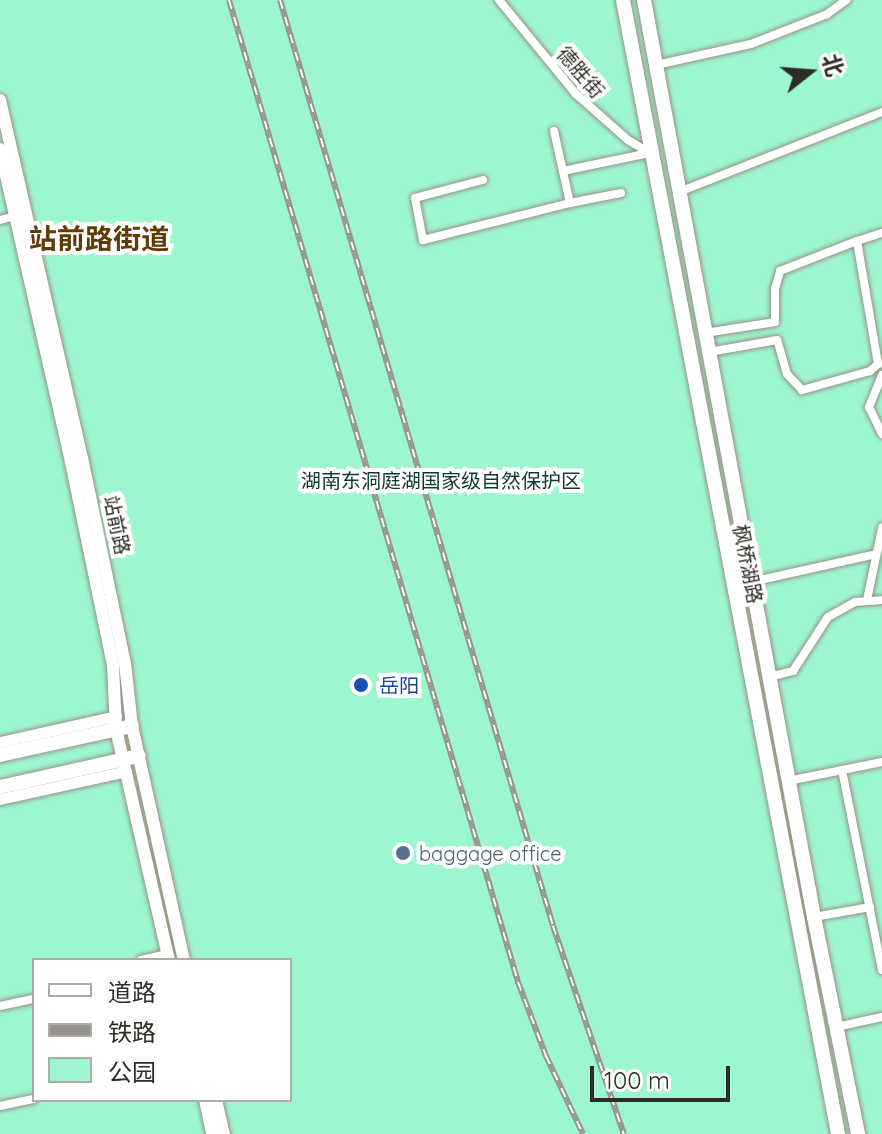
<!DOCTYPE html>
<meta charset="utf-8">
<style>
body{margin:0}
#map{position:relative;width:882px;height:1134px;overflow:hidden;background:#fff9f1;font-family:Quicksand,"Noto Sans SC",sans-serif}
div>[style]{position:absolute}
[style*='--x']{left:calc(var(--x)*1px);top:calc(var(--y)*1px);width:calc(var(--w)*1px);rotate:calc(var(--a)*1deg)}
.green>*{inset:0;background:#9df7ce}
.roads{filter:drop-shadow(0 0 2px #989083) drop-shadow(0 0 2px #989083)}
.minor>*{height:8px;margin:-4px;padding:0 4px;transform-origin:4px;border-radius:4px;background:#fff}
.tertiary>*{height:11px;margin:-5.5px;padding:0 5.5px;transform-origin:5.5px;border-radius:5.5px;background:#fff}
.secondary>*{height:12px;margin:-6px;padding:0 6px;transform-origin:6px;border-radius:6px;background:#fff}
.primary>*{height:14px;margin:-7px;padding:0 7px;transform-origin:7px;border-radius:7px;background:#fff}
.rail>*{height:6px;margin-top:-3px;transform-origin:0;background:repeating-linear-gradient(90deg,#fff 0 9px,#98948d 0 18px);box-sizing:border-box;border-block:2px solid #98948d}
.dots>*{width:22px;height:22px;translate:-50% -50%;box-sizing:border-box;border:4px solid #fff;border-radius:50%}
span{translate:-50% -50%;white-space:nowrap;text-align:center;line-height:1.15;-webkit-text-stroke:8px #fff;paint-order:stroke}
.street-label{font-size:20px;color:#2f2c26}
.park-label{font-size:20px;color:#0f3b2a}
.transit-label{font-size:20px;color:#164399}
.left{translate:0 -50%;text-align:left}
.service-label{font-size:20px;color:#4e5e75}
.district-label{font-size:28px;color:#5f3b06;font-weight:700}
.legend{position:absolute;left:32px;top:958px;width:260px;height:144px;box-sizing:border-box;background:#fff;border:2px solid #acaba8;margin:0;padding:10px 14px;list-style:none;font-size:24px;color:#2f2c26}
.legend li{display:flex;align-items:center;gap:16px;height:40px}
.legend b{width:40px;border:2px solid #acaba8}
.north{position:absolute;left:770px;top:32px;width:80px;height:80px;-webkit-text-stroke:6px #fff;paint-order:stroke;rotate:73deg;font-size:22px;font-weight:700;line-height:32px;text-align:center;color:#2f2c26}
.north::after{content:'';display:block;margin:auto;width:28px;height:36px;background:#2f2c26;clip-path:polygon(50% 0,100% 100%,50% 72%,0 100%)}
.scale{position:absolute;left:590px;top:1066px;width:140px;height:36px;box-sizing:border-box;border:4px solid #2f2c26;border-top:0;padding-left:10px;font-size:24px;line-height:28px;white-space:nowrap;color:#2f2c26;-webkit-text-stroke:6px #fff;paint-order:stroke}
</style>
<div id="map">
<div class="green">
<div style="clip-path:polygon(evenodd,0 0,882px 0,882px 1134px,0 1134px,0 0,34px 960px,290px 960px,290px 1100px,34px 1100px,34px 960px)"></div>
</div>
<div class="roads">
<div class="minor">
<div style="--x:499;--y:0;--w:122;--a:50.7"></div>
<div style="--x:576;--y:94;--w:69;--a:41.5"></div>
<div style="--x:628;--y:140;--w:26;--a:31"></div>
<div style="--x:656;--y:65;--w:97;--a:-12.5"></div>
<div style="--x:751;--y:44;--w:82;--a:-21.5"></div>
<div style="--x:827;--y:14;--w:24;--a:-36"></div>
<div style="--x:554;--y:131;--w:74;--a:77.5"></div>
<div style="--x:570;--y:203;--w:52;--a:-11.1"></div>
<div style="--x:563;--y:171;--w:88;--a:-11.8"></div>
<div style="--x:483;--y:180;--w:70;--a:165.2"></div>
<div style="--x:415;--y:198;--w:43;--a:79.2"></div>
<div style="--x:423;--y:240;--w:152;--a:-14.1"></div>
<div style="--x:679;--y:192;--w:218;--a:-21.5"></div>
<div style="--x:0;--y:220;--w:16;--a:-15"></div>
<div style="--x:857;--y:241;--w:26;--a:-18"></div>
<div style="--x:705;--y:333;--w:71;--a:-8.9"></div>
<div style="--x:775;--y:322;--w:33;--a:-90"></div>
<div style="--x:775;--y:289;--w:19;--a:-74"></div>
<div style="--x:780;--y:271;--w:83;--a:-21.3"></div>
<div style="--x:857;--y:241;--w:125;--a:80.3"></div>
<div style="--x:878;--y:364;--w:11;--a:139"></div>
<div style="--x:870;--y:371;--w:71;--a:164.4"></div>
<div style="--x:802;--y:390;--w:22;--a:-133"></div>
<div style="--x:787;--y:374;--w:35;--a:-106"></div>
<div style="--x:777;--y:340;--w:69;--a:170"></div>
<div style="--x:882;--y:375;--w:35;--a:112"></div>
<div style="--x:869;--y:407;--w:30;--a:64"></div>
<div style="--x:751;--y:582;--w:128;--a:-12.6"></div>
<div style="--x:867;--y:600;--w:74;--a:-78.2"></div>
<div style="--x:769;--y:677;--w:25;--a:-14"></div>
<div style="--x:793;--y:671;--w:64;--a:-57.1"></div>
<div style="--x:828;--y:617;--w:31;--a:-29"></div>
<div style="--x:855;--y:602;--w:27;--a:-4"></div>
<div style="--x:842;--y:770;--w:204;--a:78.7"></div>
<div style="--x:788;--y:781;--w:96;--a:-11.4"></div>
<div style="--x:814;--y:917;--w:57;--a:-10.1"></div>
<div style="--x:141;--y:960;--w:28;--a:-13"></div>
<div style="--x:0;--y:1006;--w:35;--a:-12"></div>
<div style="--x:836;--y:1027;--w:47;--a:-12.3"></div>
<div style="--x:0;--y:1106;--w:35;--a:-12"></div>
</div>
<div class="tertiary">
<div style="--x:0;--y:742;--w:119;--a:-12.6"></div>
<div style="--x:0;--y:799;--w:129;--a:-12.5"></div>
</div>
<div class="secondary">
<div style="--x:0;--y:100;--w:367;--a:77.1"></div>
<div style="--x:82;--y:458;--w:209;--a:78.2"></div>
<div style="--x:125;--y:663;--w:63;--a:83.7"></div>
<div style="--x:132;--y:726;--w:240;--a:77.5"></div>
<div style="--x:0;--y:149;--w:321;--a:77.2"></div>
<div style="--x:71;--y:462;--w:207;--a:78.3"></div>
<div style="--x:113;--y:665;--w:64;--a:87.3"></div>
<div style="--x:116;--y:729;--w:237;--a:77.1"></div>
<div style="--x:205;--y:1100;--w:35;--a:78"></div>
<div style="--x:216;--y:1100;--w:35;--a:77"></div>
</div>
<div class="primary">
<div style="--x:623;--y:0;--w:1154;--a:79.26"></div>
<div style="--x:644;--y:0;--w:933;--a:79.5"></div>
<div style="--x:814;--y:917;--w:221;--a:78.5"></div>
<div style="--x:0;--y:755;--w:135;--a:-12.4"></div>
<div style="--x:0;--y:787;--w:142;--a:-12.6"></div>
</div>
</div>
<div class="rail">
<div style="--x:229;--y:0;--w:1024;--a:73.6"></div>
<div style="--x:518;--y:982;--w:79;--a:69.3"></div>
<div style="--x:546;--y:1056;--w:86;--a:64.6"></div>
<div style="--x:280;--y:0;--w:965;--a:73.57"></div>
<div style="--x:553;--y:926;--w:220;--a:71.2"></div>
</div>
<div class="dots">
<div style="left:361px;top:685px;background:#1a4fb4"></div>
<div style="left:403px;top:853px;background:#5c6f8a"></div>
</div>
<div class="street-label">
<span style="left:581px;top:72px;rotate:49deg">德胜街</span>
<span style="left:117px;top:525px;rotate:78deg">站前路</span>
<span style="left:748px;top:564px;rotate:79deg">枫桥湖路</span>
</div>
<div class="park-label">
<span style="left:441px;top:480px">湖南东洞庭湖国家级自然保护区</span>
</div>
<div class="transit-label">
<span class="left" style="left:379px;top:685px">岳阳</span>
</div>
<div class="service-label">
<span class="left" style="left:419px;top:853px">baggage office</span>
</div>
<div class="district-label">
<span style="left:99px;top:239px">站前路街道</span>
</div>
<ul class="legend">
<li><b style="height:10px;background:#fff"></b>道路</li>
<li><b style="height:10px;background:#98948d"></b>铁路</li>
<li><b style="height:22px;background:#9df7ce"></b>公园</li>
</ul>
<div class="north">北</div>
<div class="scale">100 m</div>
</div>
